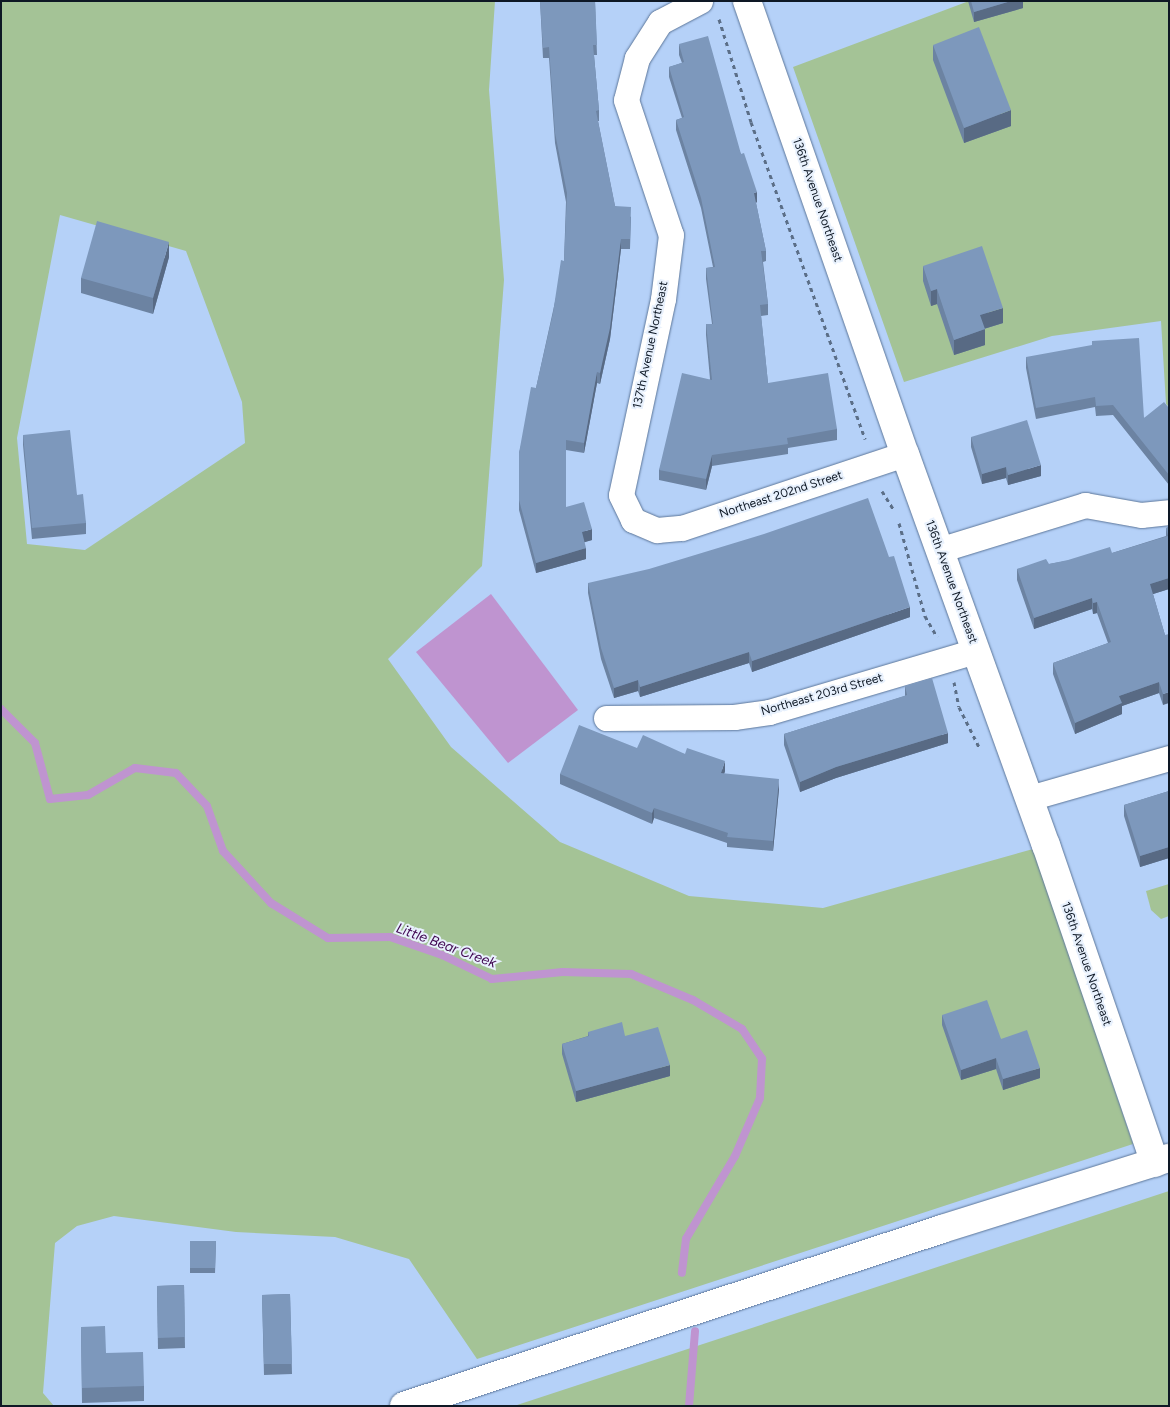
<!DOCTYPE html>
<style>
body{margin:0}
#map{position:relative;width:1170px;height:1407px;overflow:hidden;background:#b5d1f8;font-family:Figtree,sans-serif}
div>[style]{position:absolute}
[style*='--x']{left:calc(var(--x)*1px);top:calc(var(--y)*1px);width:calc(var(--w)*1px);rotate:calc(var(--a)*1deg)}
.green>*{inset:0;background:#a4c396}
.water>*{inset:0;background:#bf94d0}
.stream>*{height:8px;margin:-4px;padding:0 4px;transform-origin:4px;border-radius:4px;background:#bf94d0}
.path>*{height:3px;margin-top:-1.5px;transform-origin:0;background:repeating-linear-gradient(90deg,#5b6e87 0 4px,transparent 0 8px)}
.roads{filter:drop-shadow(0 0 1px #5c7699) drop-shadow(0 0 1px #5c7699)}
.minor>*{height:25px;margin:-12.5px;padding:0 12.5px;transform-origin:12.5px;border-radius:12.5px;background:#fff}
.tertiary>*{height:28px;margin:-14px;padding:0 14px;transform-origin:14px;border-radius:14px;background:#fff}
.wall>*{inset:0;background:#6c83a2}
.shaded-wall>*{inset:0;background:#586a84}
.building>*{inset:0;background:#7d98bc}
span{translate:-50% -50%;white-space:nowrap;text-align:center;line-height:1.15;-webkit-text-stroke:4px #e8f1fd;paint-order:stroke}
.street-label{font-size:12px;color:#0e1825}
.water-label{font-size:14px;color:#400751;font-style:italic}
.frame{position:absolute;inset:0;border:2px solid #0e1825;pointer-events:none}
</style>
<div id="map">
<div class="green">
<div style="clip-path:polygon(evenodd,1px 1px,495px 1px,489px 90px,504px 280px,482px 566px,388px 659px,451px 747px,560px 842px,689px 896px,823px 908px,1033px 849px,1133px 1144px,477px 1359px,409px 1259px,335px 1237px,236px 1232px,114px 1216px,77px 1226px,55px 1243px,43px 1393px,54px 1406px,1px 1406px,1px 1px,60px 215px,186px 251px,242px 402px,245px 443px,85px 550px,27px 544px,17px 438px,60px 215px)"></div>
<div style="clip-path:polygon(969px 1px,1169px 1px,1169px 407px,1166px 404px,1161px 321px,1052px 336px,904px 382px,793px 67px)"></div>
<div style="clip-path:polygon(1169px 884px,1169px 916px,1161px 919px,1151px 910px,1146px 891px)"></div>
<div style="clip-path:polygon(1169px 1191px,1169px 1406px,514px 1406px)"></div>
</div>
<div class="water">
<div style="clip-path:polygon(491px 594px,578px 710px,508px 763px,416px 652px)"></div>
</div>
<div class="stream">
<div style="--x:1;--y:709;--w:48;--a:45"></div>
<div style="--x:35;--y:743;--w:58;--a:75"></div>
<div style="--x:50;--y:799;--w:38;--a:-6"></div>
<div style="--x:88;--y:795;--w:54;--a:-29.9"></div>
<div style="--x:135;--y:768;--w:41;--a:7"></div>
<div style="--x:176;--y:773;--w:45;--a:46.8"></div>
<div style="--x:207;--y:806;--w:48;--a:70.4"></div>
<div style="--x:223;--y:851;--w:71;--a:47.3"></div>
<div style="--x:271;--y:903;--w:67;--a:31.6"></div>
<div style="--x:328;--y:938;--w:62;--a:-0.9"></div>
<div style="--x:390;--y:937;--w:55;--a:19.1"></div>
<div style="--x:442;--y:955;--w:55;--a:25.6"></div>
<div style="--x:492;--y:979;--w:71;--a:-5.6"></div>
<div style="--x:563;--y:972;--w:68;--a:1.7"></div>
<div style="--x:631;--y:974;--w:67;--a:22.8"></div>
<div style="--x:693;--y:1000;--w:57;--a:30.6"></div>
<div style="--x:742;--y:1029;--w:36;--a:56"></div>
<div style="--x:762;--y:1059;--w:39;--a:93"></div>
<div style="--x:760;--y:1098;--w:63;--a:113.3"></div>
<div style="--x:735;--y:1156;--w:96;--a:120.6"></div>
<div style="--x:686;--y:1239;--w:34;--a:97"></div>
<div style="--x:689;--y:1406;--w:75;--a:-85.4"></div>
</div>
<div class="path">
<div style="--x:719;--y:19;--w:108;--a:72.7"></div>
<div style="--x:751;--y:122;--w:337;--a:70.2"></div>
<div style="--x:882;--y:491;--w:22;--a:58"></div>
<div style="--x:899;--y:523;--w:97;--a:74.4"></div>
<div style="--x:925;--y:616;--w:24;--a:60"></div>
<div style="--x:954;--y:682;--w:25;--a:79"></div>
<div style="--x:959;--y:707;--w:45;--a:63.4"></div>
</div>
<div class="roads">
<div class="minor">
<div style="--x:700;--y:1;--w:45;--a:152.3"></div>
<div style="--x:660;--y:22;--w:43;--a:122.6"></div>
<div style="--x:637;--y:58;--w:43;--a:104.7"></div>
<div style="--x:626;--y:100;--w:142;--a:71.6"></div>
<div style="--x:671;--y:235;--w:64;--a:97.1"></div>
<div style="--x:663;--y:299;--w:200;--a:102.1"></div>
<div style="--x:621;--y:495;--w:28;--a:64"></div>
<div style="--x:633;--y:520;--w:26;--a:23"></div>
<div style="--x:657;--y:530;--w:25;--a:-5"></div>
<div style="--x:682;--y:528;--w:235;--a:-18.4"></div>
<div style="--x:939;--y:550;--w:153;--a:-17.1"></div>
<div style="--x:1085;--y:505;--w:57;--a:10.1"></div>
<div style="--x:1141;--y:515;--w:28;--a:-6"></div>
<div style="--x:606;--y:718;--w:128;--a:-0.4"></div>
<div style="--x:734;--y:717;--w:35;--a:-8"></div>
<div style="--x:769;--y:712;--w:215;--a:-16.5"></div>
<div style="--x:1029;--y:798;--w:146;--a:-15.9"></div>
</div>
<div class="tertiary">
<div style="--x:747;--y:1;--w:480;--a:70.8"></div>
<div style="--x:905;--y:454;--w:416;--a:70.2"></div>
<div style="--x:1046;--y:845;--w:336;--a:71.1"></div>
<div style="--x:404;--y:1406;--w:566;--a:-18.21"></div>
<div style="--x:942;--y:1229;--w:238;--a:-17.4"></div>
</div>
</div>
<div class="wall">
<div style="clip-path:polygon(540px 1px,595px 1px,597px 55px,594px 55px,599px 110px,599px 121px,598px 121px,615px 206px,631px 217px,630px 249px,621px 249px,610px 339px,600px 384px,597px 383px,584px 453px,566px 450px,566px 507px,592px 540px,584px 542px,586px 559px,536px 573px,519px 510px,519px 453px,536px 388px,564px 261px,566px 202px,555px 143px,549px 58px,543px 58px)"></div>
<div style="clip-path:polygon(968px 1px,1023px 1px,1023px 8px,974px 22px)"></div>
<div style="clip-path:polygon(679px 44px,741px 154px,757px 202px,756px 203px,766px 251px,766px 261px,763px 262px,768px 304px,768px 315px,761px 316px,768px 383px,837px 429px,837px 440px,788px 448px,788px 454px,712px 466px,706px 490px,659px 480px,659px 470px,710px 379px,706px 335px,706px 324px,712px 324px,706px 279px,706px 268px,713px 267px,701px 208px,676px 130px,676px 120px,682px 118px,669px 77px,669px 67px,682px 63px,679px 55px)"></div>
<div style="clip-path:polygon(933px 45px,1011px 126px,964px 143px,933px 60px)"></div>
<div style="clip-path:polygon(169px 257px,153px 314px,81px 293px,81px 278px)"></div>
<div style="clip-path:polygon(923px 266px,1003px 323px,984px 329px,985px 345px,954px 355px,937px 304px,931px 306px,923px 281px)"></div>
<div style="clip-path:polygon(1026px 357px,1144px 418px,1169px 408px,1169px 485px,1113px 415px,1096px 416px,1095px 407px,1036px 419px,1026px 368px)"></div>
<div style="clip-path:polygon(23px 435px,77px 495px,86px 523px,86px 534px,32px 539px,23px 445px)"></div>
<div style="clip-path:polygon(971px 437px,1041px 476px,1008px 485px,1006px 478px,982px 484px,971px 447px)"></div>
<div style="clip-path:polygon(1169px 527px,1169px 589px,1153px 594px,1165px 635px,1163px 705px,1159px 693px,1122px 706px,1122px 714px,1075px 734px,1053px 674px,1053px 663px,1108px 643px,1097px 613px,1093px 614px,1092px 609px,1034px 629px,1017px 580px,1017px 569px,1049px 564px,1112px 553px,1166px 536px,1166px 528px)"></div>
<div style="clip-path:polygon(588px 583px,910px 617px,752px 672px,749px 663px,640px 697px,638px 691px,614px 698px,601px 659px,588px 593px)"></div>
<div style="clip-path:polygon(905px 686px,948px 743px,836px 778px,800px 792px,784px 745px,784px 734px,905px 696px)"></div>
<div style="clip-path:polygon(637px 748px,685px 754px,725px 771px,724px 774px,779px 789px,773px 851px,727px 847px,727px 843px,654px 818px,652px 824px,560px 784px,560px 774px)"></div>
<div style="clip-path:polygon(1169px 791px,1169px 858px,1140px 867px,1124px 816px,1124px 805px)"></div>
<div style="clip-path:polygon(942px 1015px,1001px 1039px,1040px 1078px,1003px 1090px,996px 1069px,961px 1080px,942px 1025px)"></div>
<div style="clip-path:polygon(588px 1032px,625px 1036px,670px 1076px,576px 1102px,562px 1054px,562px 1044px,588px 1036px)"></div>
<div style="clip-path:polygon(190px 1241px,216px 1241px,215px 1273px,190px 1273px)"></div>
<div style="clip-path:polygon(184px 1285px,185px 1348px,158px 1349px,157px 1286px)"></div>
<div style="clip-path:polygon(290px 1294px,292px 1374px,264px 1375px,262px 1295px)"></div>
<div style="clip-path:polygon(81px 1327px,106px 1353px,144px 1386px,144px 1401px,82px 1403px)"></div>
</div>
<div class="shaded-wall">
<div style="clip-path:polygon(1011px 1px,1023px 1px,1023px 8px,974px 22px,974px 12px)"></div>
<div style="clip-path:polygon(1011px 110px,1011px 126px,964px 143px,964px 128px)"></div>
<div style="clip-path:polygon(757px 192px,757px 202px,754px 203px,754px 193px)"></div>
<div style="clip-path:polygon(621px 239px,621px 249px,610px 339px,600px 384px,600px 373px)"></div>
<div style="clip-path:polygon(169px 242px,169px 257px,153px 314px,153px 298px)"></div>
<div style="clip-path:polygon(937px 289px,937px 304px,931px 306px,931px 291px)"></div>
<div style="clip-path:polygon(1003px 308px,1003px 323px,980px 330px,980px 315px)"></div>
<div style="clip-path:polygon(985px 329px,985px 345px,954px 355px,954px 340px)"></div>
<div style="clip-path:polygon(597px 372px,597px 383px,584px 453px,584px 443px)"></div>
<div style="clip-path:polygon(712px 455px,712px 466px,706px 490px,706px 479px)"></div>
<div style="clip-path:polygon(1041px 465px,1041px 476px,1008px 485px,1008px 475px)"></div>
<div style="clip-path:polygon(1006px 467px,1006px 478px,982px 484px,982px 474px)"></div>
<div style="clip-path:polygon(592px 529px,592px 540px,582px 543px,582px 532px)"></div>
<div style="clip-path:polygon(586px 548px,586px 559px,536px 573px,536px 563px)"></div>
<div style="clip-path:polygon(1169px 578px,1169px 589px,1150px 595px,1150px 584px)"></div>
<div style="clip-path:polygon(1092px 598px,1092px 609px,1034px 629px,1034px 618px)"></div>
<div style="clip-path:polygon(1097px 602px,1097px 613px,1093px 614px,1093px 603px)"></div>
<div style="clip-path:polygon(910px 607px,910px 617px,752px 672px,752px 661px)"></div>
<div style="clip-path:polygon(749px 652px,749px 663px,640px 697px,640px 687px)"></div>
<div style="clip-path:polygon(638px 680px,638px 691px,614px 698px,614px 688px)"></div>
<div style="clip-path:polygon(1159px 682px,1159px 693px,1122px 706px,1122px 714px,1075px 734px,1075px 723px,1119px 696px)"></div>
<div style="clip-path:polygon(1169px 692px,1169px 703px,1163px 705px,1163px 694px)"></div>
<div style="clip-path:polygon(948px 733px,948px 743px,836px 778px,800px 792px,800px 782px,836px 767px)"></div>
<div style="clip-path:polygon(725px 761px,725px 771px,721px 784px,721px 773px)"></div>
<div style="clip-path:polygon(779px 779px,779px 789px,773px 851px,773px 841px)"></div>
<div style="clip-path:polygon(654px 808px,654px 818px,652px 824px,652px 813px)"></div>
<div style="clip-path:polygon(1169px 847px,1169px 858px,1140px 867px,1140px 856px)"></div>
<div style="clip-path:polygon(996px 1058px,996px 1069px,961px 1080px,961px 1070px)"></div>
<div style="clip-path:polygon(670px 1065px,670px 1076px,576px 1102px,576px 1091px)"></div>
<div style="clip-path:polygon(1040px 1068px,1040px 1078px,1003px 1090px,1003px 1079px)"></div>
</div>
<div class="building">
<div style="clip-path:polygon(540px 1px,595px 1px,597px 45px,593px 45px,599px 110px,596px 111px,615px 206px,631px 207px,630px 239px,621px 239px,610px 328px,600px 373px,597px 372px,584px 443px,566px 440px,566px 507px,584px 502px,592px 529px,582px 532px,586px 548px,536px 563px,519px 500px,519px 453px,531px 387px,536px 388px,553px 313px,561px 260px,564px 261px,567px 193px,555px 133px,549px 47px,543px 48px)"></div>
<div style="clip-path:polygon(971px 1px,1011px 1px,974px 12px)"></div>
<div style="clip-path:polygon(979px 27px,1011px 110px,964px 128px,933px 45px)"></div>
<div style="clip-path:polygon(708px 36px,741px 154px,744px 153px,757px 192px,754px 193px,766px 251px,761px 251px,768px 304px,760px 305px,768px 383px,828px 373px,837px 429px,787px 438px,788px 444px,712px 455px,706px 479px,659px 470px,682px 373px,712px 380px,706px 324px,713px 324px,706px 268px,715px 267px,701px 198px,676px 120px,684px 117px,669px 67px,684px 62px,679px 44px)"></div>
<div style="clip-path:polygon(97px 221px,169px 242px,153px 298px,81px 278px)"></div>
<div style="clip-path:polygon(982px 246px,1003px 308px,980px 315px,985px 329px,954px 340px,937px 289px,931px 291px,923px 266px)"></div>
<div style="clip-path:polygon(1139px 338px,1144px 418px,1164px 402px,1169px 408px,1169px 475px,1113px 405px,1096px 406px,1095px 397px,1036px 408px,1026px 357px,1092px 345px,1092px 341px)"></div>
<div style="clip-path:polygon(1027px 420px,1041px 465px,1008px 475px,1006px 467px,982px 474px,971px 437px)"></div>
<div style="clip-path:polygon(70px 430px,77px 495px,83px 494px,86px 523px,32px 528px,23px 435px)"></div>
<div style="clip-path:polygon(868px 498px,889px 557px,894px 556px,910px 607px,752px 661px,749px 652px,640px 687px,638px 680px,614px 688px,601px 648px,588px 583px,649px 569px,764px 534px)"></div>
<div style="clip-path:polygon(1169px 527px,1169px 578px,1150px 584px,1165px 635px,1169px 634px,1169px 692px,1163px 694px,1159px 682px,1119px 696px,1122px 703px,1075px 723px,1053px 663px,1111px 642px,1097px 602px,1093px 603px,1092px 598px,1034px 618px,1017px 569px,1046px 559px,1049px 564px,1068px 560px,1110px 547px,1112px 553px,1168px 536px,1166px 528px)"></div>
<div style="clip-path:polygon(932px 678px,948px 733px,836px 767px,800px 782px,784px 734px,907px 695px,905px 686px)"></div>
<div style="clip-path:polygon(579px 725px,637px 748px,643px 735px,685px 754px,687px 748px,725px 761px,721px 773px,779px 779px,773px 841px,727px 837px,728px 833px,654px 808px,652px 813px,560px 774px)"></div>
<div style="clip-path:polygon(1169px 791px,1169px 847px,1140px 856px,1124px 805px)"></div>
<div style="clip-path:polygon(987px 1000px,1001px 1039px,1027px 1030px,1040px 1068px,1003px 1079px,996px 1058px,961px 1070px,942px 1015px)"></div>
<div style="clip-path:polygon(622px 1022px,625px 1036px,658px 1027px,670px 1065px,576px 1091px,562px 1044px,589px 1036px,588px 1032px)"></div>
<div style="clip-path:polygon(190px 1241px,216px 1241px,215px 1268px,190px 1268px)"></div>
<div style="clip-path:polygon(184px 1285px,185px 1337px,158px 1338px,157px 1286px)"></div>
<div style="clip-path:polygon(290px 1294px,292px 1364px,264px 1364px,262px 1295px)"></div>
<div style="clip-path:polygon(105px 1326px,106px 1353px,143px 1352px,144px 1386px,82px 1388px,81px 1327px)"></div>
</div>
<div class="street-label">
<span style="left:817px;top:200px;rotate:71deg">136th Avenue Northeast</span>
<span style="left:651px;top:345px;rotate:-78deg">137th Avenue Northeast</span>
<span style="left:781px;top:495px;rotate:-18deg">Northeast 202nd Street</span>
<span style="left:951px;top:582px;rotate:70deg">136th Avenue Northeast</span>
<span style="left:822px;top:695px;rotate:-16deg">Northeast 203rd Street</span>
<span style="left:1086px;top:964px;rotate:71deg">136th Avenue Northeast</span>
</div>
<div class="water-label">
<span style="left:446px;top:946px;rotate:20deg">Little Bear Creek</span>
</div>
<div class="frame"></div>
</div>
